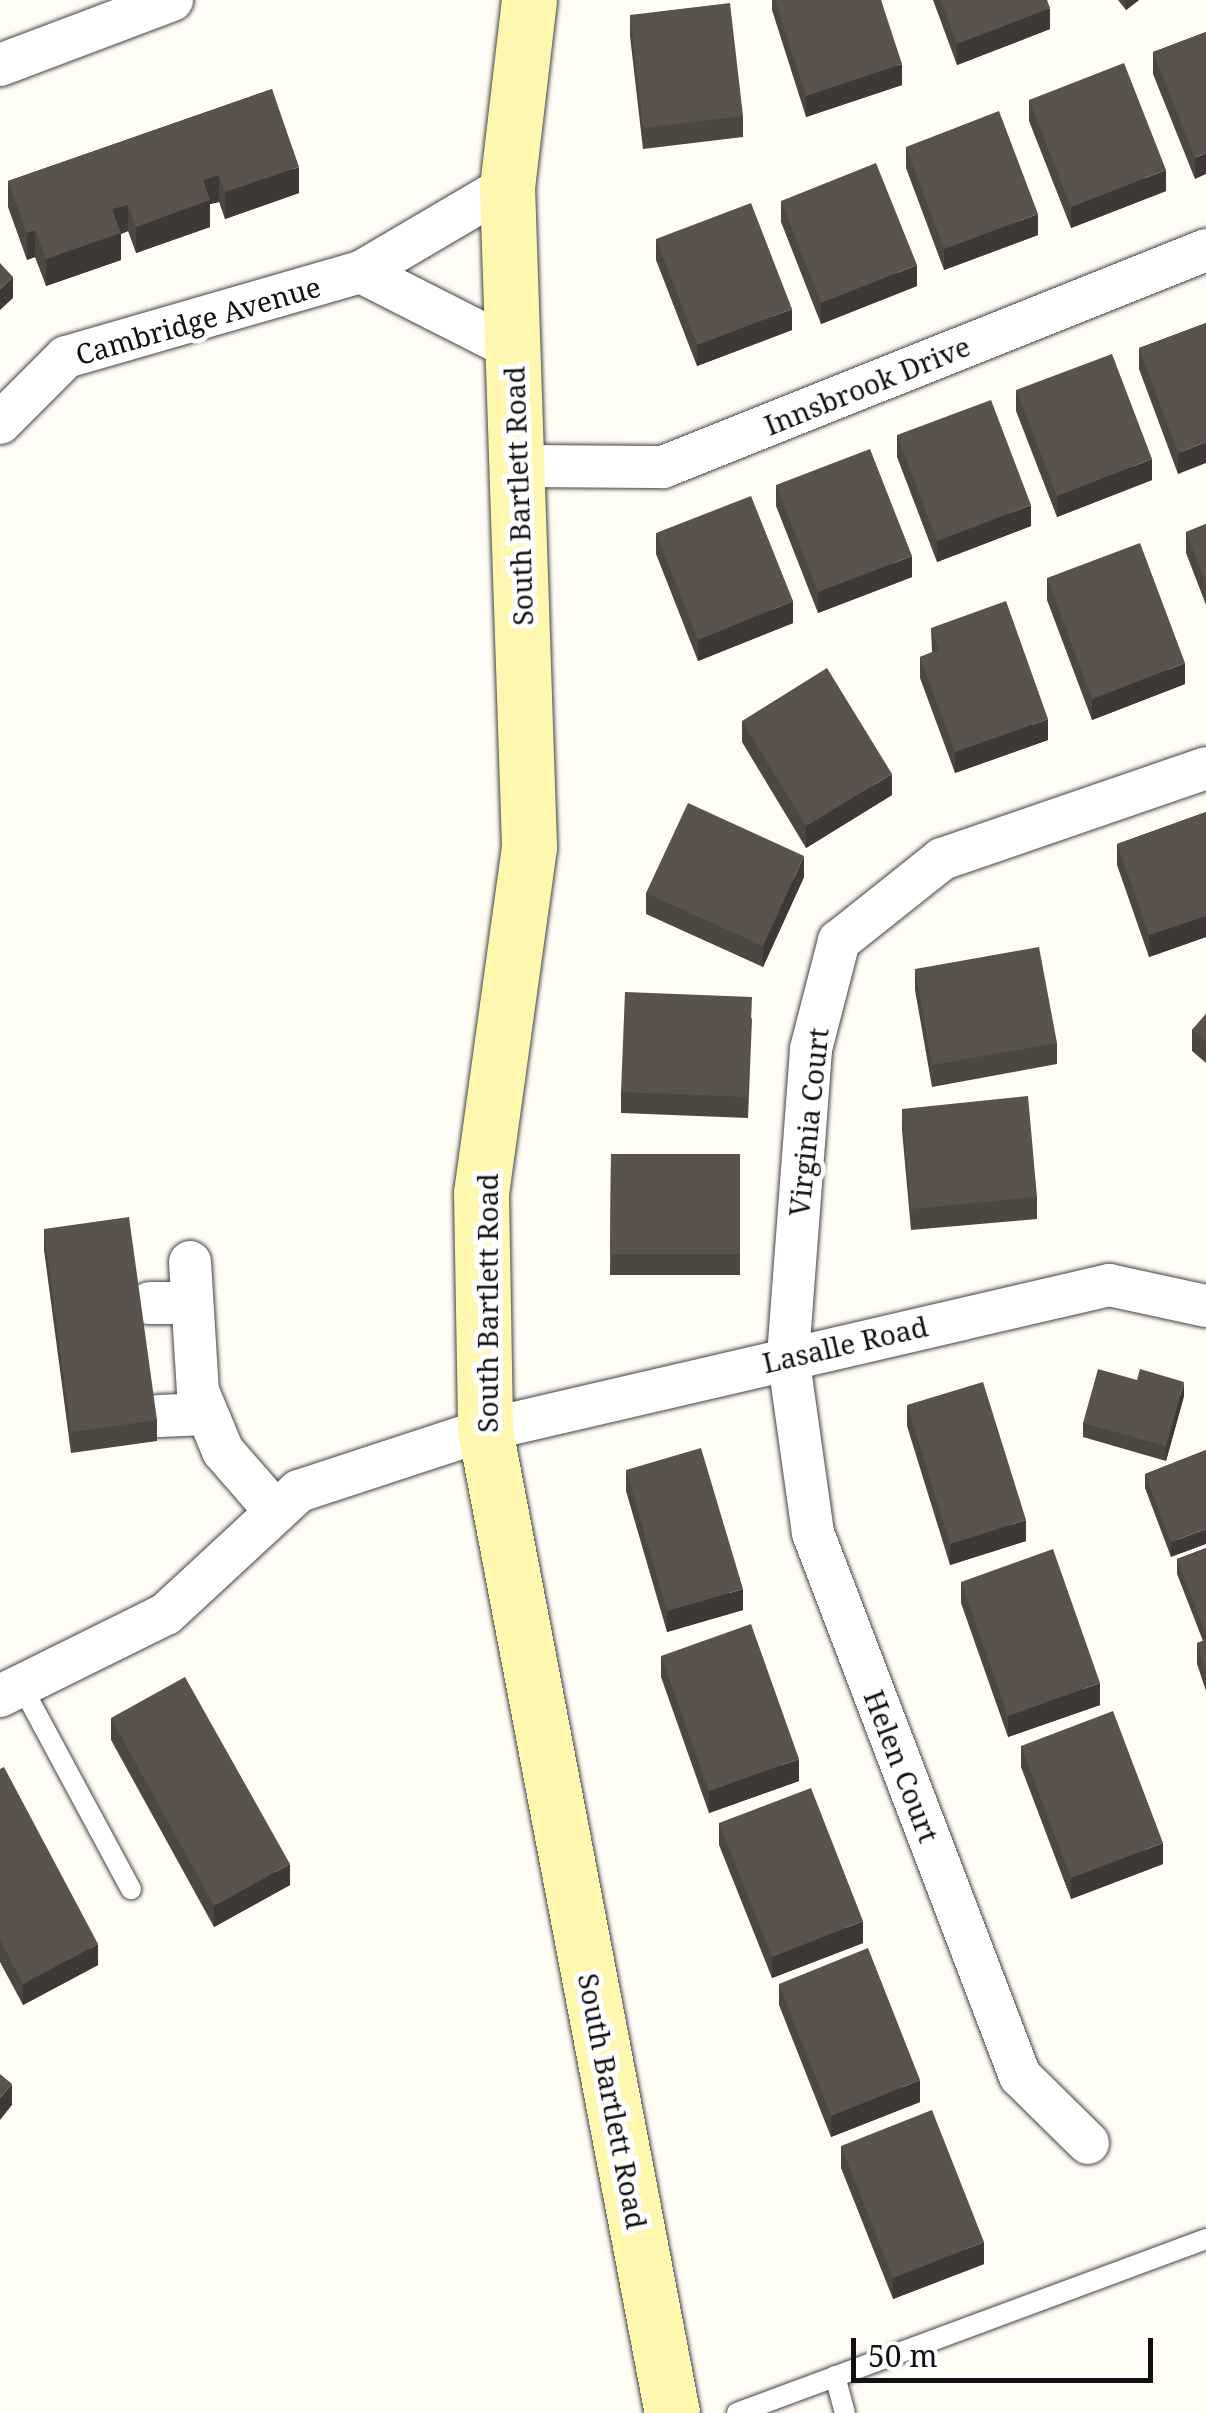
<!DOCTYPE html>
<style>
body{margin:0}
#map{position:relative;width:1206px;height:2413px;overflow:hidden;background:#fffdf5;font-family:"Noto Serif",serif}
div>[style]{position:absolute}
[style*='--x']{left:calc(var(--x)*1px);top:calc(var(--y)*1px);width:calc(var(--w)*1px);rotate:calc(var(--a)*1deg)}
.roads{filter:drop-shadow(0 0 2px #444) drop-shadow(0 0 2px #444)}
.lane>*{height:20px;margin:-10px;padding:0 10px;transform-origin:10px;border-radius:10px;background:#fff}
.street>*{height:42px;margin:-21px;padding:0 21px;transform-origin:21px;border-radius:21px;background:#fff}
.secondary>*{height:55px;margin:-27.5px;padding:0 27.5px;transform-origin:27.5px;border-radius:27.5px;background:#fff6b0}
.wall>*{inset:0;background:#4d4742}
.shaded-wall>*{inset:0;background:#3f3936}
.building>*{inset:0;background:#5a524d}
span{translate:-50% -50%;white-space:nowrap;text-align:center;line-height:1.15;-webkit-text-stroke:10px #fff;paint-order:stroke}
.street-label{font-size:28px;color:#111}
.scale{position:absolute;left:851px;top:2338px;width:302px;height:45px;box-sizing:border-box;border:5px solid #111;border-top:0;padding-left:12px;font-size:30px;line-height:35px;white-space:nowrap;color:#111;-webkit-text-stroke:8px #fff;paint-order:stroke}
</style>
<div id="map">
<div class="roads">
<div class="lane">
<div style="--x:21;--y:1685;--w:232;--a:61.7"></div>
<div style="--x:835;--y:2376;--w:38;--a:75"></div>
<div style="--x:737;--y:2413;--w:500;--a:-20.35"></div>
</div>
<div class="street">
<div style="--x:0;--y:65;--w:184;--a:-20.7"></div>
<div style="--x:361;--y:272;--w:170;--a:26.9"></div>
<div style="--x:0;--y:423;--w:93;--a:-45"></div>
<div style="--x:66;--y:357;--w:307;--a:-16.1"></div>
<div style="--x:361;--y:272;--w:169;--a:-30.5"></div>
<div style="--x:517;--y:466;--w:146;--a:0.4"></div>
<div style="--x:663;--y:467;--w:585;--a:-21.78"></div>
<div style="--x:190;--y:1262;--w:129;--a:86.5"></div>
<div style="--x:198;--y:1391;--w:65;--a:67.4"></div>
<div style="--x:223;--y:1451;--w:81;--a:49"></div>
<div style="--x:150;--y:1303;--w:42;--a:0"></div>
<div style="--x:159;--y:1416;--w:48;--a:-2.4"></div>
<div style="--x:0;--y:1696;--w:185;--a:-26.3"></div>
<div style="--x:166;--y:1614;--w:181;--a:-42.8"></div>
<div style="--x:299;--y:1491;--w:196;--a:-18.2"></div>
<div style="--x:485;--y:1430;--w:641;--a:-13.08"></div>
<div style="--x:1109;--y:1285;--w:99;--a:12.2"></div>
<div style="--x:1088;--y:2143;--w:95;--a:-135.4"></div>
<div style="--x:1020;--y:2076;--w:581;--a:-110.87"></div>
<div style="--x:813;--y:1533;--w:179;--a:-98"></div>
<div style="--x:788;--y:1356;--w:308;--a:-85.7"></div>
<div style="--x:811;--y:1049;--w:112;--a:-75.5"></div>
<div style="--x:839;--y:941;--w:132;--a:-38.5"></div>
<div style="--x:942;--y:859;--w:279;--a:-19"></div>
</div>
<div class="secondary">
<div style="--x:529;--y:0;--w:187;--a:96.7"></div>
<div style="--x:507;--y:186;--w:661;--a:88.09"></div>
<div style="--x:529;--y:847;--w:349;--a:97.9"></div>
<div style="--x:481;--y:1193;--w:237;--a:89"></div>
<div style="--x:485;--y:1430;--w:1001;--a:79.23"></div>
</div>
</div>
<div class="wall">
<div style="clip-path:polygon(772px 0,881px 0,902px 85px,806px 117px,772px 10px)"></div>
<div style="clip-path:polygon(933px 0,1047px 0,1050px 29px,957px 65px)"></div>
<div style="clip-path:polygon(1118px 0,1139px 0,1126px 10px)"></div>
<div style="clip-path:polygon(630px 15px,743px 116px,743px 137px,643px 149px,630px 36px)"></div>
<div style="clip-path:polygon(1206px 32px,1195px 179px,1153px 74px,1153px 52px)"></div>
<div style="clip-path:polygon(272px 89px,299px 193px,225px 219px,219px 202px,210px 204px,210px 227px,136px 253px,128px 231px,121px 234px,121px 260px,46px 286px,35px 257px,27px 260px,8px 207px,8px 181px)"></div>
<div style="clip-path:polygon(1029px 100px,1166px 191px,1071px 228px,1029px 121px)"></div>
<div style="clip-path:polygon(906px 147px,1038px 235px,944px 270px,906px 168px)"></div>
<div style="clip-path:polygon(781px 201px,917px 286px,821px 324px,781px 222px)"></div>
<div style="clip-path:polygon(656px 239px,792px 330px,697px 366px,656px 260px)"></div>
<div style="clip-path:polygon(1206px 323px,1178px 474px,1139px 369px,1139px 348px)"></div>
<div style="clip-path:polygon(1016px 390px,1152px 480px,1057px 517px,1016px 411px)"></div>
<div style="clip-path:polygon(897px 435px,1031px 526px,937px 562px,897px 457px)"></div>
<div style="clip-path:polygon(776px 485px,912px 577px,818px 613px,776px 506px)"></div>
<div style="clip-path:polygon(1206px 524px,1206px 605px,1186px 553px,1186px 532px)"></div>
<div style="clip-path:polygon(656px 533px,793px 623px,698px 661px,656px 554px)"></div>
<div style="clip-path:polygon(1047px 578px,1185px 684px,1092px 720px,1047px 600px)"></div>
<div style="clip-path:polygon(931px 628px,1048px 740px,955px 773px,920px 678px,920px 657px,932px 652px)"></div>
<div style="clip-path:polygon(742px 721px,892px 795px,806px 848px,742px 742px)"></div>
<div style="clip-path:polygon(1206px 812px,1206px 937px,1149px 957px,1117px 865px,1117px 844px)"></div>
<div style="clip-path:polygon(804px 877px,763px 967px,646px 914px,646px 893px)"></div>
<div style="clip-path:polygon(915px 969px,1057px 1043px,1057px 1064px,932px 1087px,915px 990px)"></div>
<div style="clip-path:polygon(1206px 1014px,1206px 1063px,1192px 1051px,1192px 1030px)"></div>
<div style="clip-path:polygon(752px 1018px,748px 1118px,621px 1113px,621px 1092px)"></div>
<div style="clip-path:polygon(902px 1109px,1037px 1197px,1037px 1219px,911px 1230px,902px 1130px)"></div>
<div style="clip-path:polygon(611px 1154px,740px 1154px,740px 1275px,610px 1275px)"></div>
<div style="clip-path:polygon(44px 1229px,157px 1420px,157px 1441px,71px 1453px,44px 1250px)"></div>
<div style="clip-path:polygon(1137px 1380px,1184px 1396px,1166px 1461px,1083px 1437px,1083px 1423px)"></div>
<div style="clip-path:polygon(907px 1405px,1026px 1541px,950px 1565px,907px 1426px)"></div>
<div style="clip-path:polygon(1206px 1450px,1171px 1557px,1145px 1488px,1145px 1474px)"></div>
<div style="clip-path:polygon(626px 1470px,743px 1610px,667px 1632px,626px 1491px)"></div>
<div style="clip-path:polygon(1206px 1548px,1206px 1691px,1197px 1664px,1197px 1643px,1203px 1641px,1177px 1574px,1177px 1559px)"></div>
<div style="clip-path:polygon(961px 1582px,1100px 1705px,1008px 1737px,961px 1603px)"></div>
<div style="clip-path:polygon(661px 1656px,799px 1781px,709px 1813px,661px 1677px)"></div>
<div style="clip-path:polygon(111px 1718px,290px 1885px,214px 1927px,111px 1740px)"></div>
<div style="clip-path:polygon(1021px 1746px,1163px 1864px,1071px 1899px,1021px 1767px)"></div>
<div style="clip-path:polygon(0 1769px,98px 1965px,23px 2005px,0 1962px)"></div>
<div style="clip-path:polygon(719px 1823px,863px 1943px,772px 1978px,719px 1845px)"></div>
<div style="clip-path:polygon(779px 1984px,920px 2102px,831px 2137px,779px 2005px)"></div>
<div style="clip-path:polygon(841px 2146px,984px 2264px,893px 2299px,841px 2168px)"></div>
</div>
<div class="shaded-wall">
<div style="clip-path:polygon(1126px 0,1139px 0,1126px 10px)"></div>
<div style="clip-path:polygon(1050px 8px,1050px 29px,957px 65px,957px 44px)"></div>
<div style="clip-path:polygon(902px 64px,902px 85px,806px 117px,806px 96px)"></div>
<div style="clip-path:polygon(1206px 153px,1206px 174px,1195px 179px,1195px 158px)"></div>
<div style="clip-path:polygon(299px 167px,299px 193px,225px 219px,225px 192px)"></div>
<div style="clip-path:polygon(1166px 170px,1166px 191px,1071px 228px,1071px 207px)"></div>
<div style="clip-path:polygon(219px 175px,219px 202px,210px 204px,210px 227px,136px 253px,136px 227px,203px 180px)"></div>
<div style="clip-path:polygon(128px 205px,128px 231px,121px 234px,121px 260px,46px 286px,46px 259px,112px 209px)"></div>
<div style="clip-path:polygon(1038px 214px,1038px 235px,944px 270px,944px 249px)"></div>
<div style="clip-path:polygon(35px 230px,35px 257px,27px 260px,27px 233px)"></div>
<div style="clip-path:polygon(917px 265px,917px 286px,821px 324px,821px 303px)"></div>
<div style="clip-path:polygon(13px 277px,13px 298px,0 310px,0 289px)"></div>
<div style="clip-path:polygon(792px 309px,792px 330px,697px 366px,697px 345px)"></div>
<div style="clip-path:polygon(1206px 442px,1206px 463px,1178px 474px,1178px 453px)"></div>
<div style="clip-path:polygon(1152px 459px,1152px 480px,1057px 517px,1057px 496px)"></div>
<div style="clip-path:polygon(1031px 505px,1031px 526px,937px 562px,937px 541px)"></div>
<div style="clip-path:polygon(912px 556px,912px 577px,818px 613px,818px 592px)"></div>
<div style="clip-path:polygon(793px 601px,793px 623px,698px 661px,698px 640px)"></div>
<div style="clip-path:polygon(1185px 663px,1185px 684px,1092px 720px,1092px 699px)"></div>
<div style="clip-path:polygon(1048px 719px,1048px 740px,955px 773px,955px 752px)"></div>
<div style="clip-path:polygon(892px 774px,892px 795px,806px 848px,806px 826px)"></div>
<div style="clip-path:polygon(804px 856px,804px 877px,763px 967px,763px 946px)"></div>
<div style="clip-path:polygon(1206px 916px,1206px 937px,1149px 957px,1149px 935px)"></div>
<div style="clip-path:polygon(1184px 1382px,1184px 1396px,1166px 1461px,1166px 1446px)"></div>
<div style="clip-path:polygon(1026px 1520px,1026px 1541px,950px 1565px,950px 1544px)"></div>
<div style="clip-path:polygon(1206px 1529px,1206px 1544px,1171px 1557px,1171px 1542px)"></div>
<div style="clip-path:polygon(743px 1589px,743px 1610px,667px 1632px,667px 1611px)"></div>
<div style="clip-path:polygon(1100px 1683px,1100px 1705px,1008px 1737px,1008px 1716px)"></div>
<div style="clip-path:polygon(799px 1759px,799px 1781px,709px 1813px,709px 1791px)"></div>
<div style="clip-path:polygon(1163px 1843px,1163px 1864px,1071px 1899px,1071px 1878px)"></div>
<div style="clip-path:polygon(290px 1864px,290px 1885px,214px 1927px,214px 1906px)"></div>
<div style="clip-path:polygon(863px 1921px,863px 1943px,772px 1978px,772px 1957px)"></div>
<div style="clip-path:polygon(98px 1944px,98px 1965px,23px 2005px,23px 1984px)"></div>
<div style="clip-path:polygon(920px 2080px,920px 2102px,831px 2137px,831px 2116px)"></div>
<div style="clip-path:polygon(12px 2084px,12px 2105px,0 2120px,0 2098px)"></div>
<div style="clip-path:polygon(984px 2242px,984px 2264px,893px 2299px,893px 2278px)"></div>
</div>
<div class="building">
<div style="clip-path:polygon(775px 0,881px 0,902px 64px,806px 96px)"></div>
<div style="clip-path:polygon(941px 0,1047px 0,1050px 8px,957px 44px)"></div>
<div style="clip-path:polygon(730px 3px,743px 116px,643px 128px,630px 15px)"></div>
<div style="clip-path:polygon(1206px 32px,1206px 153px,1195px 158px,1153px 52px)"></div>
<div style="clip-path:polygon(1124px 63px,1166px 170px,1071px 207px,1029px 100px)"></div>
<div style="clip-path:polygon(272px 89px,299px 167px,225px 192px,219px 175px,203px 180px,210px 200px,136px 227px,128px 205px,112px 209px,121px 233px,46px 259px,35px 230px,27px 233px,8px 181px)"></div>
<div style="clip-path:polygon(999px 111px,1038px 214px,944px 249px,906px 147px)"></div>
<div style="clip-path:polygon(876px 163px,917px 265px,821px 303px,781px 201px)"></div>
<div style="clip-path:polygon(751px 203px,792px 309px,697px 345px,656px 239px)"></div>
<div style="clip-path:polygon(0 263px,13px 277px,0 289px)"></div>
<div style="clip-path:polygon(1206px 323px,1206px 442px,1178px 453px,1139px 348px)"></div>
<div style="clip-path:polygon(1112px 354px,1152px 459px,1057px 496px,1016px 390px)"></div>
<div style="clip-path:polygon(991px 400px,1031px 505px,937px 541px,897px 435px)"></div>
<div style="clip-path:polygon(870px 449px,912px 556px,818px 592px,776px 485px)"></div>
<div style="clip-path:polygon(751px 496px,793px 601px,698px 640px,656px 533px)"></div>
<div style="clip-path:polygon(1206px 524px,1206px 584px,1186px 532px)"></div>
<div style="clip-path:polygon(1140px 543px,1185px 663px,1092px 699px,1047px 578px)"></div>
<div style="clip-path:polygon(1006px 601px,1048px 719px,955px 752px,920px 657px,939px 650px,931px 628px)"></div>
<div style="clip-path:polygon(827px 668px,892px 774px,806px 826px,742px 721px)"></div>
<div style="clip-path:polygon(688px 803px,804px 856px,763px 946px,646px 893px)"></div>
<div style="clip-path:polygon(1206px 812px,1206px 916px,1149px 935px,1117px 844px)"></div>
<div style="clip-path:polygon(1039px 947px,1057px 1043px,932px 1065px,915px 969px)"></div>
<div style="clip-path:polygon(625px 992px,752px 997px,748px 1097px,621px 1092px)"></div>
<div style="clip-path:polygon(1206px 1014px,1206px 1041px,1192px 1030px)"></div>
<div style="clip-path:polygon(1028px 1096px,1037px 1197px,911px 1209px,902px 1109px)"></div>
<div style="clip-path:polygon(611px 1154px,740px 1154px,740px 1254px,610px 1254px)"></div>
<div style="clip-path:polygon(129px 1217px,157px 1420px,71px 1432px,44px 1229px)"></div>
<div style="clip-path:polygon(1098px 1369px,1137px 1380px,1140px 1369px,1184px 1382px,1166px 1446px,1083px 1423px)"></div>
<div style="clip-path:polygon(983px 1382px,1026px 1520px,950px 1544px,907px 1405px)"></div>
<div style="clip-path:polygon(701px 1448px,743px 1589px,667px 1611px,626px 1470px)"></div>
<div style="clip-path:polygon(1206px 1450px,1206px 1529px,1171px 1542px,1145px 1474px)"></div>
<div style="clip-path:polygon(1206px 1548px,1206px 1628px,1204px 1629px,1177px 1559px)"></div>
<div style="clip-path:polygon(1053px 1549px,1100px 1683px,1008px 1716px,961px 1582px)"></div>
<div style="clip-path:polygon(751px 1624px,799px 1759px,709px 1791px,661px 1656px)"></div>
<div style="clip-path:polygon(1206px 1640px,1206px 1670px,1197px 1643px)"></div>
<div style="clip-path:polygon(185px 1677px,290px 1864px,214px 1906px,111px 1718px)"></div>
<div style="clip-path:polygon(1113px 1711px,1163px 1843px,1071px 1878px,1021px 1746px)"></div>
<div style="clip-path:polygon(4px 1767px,98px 1944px,23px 1984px,0 1940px,0 1769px)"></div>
<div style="clip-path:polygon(811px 1788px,863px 1921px,772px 1957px,719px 1823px)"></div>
<div style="clip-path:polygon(868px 1948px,920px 2080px,831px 2116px,779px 1984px)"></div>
<div style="clip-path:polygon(0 2074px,12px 2084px,0 2098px)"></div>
<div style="clip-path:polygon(932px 2110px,984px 2242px,893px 2278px,841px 2146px)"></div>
</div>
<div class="street-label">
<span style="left:198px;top:320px;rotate:-16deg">Cambridge Avenue</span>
<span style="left:867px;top:385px;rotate:-22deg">Innsbrook Drive</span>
<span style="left:518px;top:496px;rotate:-92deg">South Bartlett Road</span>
<span style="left:808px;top:1122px;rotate:-84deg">Virginia Court</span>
<span style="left:487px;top:1303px;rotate:-90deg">South Bartlett Road</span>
<span style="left:845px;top:1344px;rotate:-13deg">Lasalle Road</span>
<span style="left:902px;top:1766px;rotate:69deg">Helen Court</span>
<span style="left:613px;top:2101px;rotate:79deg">South Bartlett Road</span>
</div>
<div class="scale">50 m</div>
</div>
